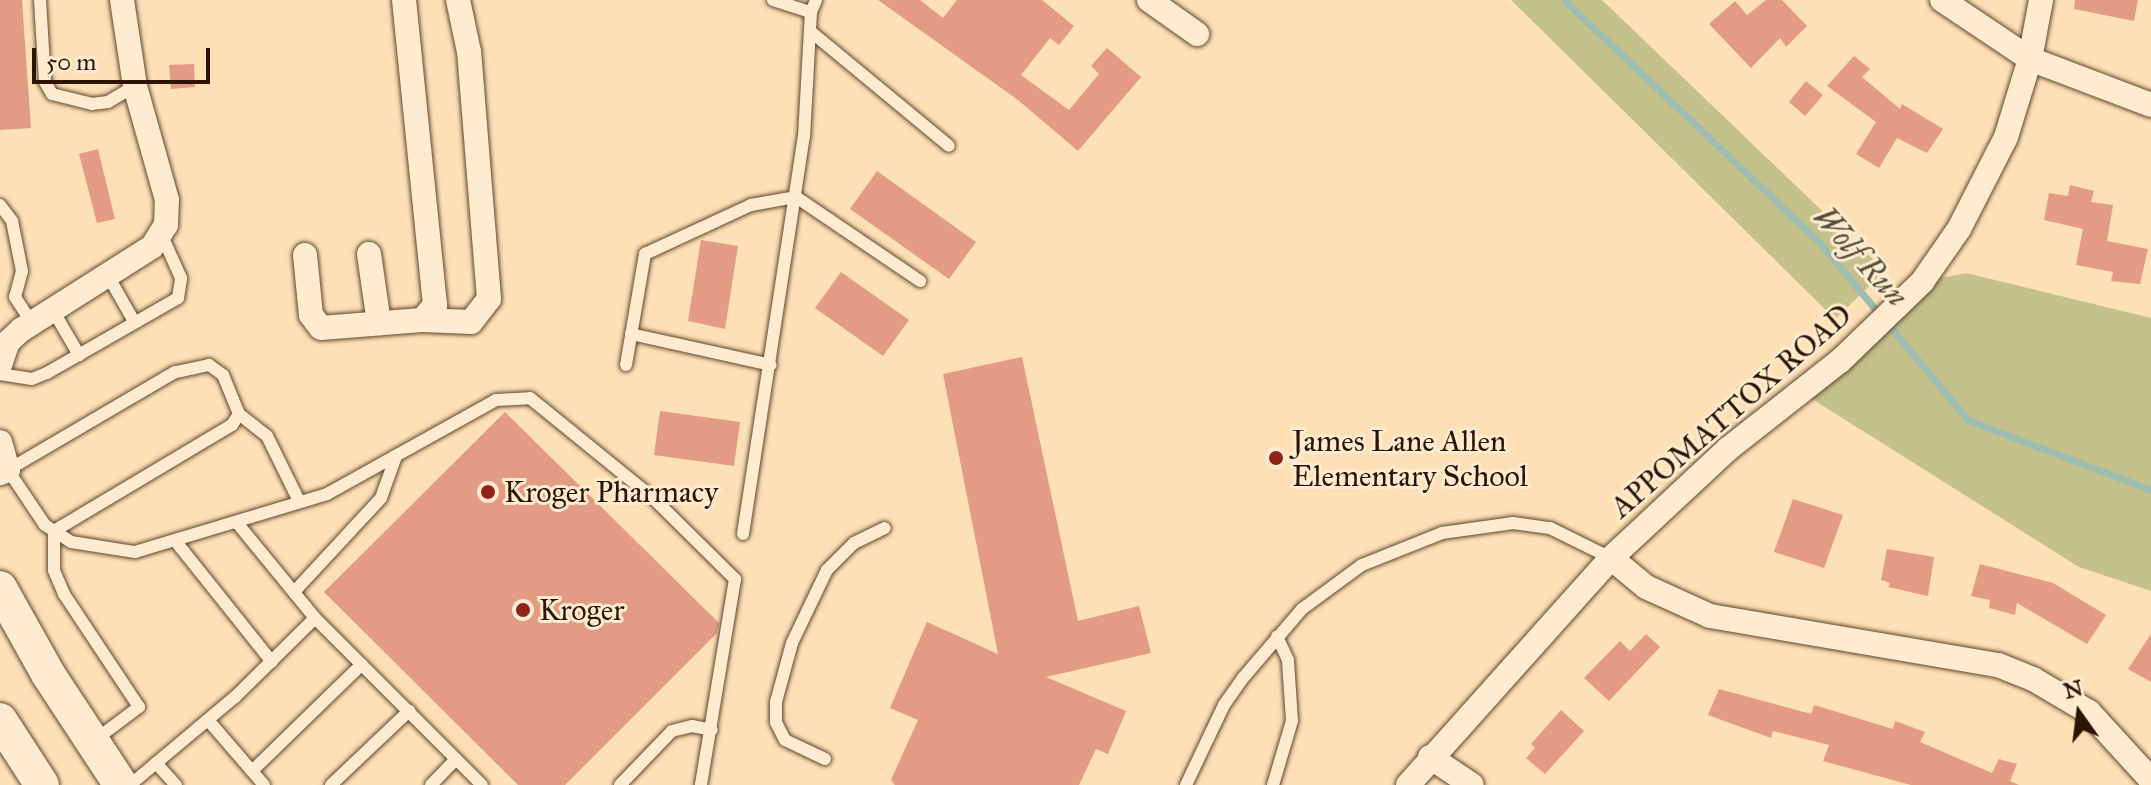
<!DOCTYPE html>
<style>
body{margin:0}
#map{position:relative;width:2151px;height:785px;overflow:hidden;background:#fde0b6;font-family:"IM FELL Great Primer",serif}
div>[style]{position:absolute}
[style*='--x']{left:calc(var(--x)*1px);top:calc(var(--y)*1px);width:calc(var(--w)*1px);rotate:calc(var(--a)*1deg)}
.green>*{inset:0;background:#c4c18b}
.stream>*{height:7px;margin:-3.5px;padding:0 3.5px;transform-origin:3.5px;border-radius:3.5px;background:#9fbdb1}
.building>*{inset:0;background:#e49b85}
.roads{filter:drop-shadow(0 0 2px #60472e) drop-shadow(0 0 2px #60472e)}
.service>*{height:12px;margin:-6px;padding:0 6px;transform-origin:6px;border-radius:6px;background:#feebd0}
.minor>*{height:24px;margin:-12px;padding:0 12px;transform-origin:12px;border-radius:12px;background:#feebd0}
.secondary>*{height:34px;margin:-17px;padding:0 17px;transform-origin:17px;border-radius:17px;background:#feebd0}
.dots>*{width:22px;height:22px;translate:-50% -50%;box-sizing:border-box;border:4px solid #feebd0;border-radius:50%}
span{translate:-50% -50%;white-space:nowrap;text-align:center;line-height:1.15;-webkit-text-stroke:6px #feebd0;paint-order:stroke}
.street-label{font-size:30px;color:#2b1400}
.poi-label{font-size:30px;color:#2b1400}
.left{translate:0 -50%;text-align:left}
.water-label{font-size:32px;color:#544f3e;font-style:italic}
.north{position:absolute;left:2039px;top:673px;width:80px;height:80px;-webkit-text-stroke:6px #feebd0;paint-order:stroke;rotate:346deg;font-size:22px;font-weight:700;line-height:32px;text-align:center;color:#2b1400}
.north::after{content:'';display:block;margin:auto;width:28px;height:36px;background:#2b1400;clip-path:polygon(50% 0,100% 100%,50% 72%,0 100%)}
.scale{position:absolute;left:32px;top:48px;width:178px;height:36px;box-sizing:border-box;border:4px solid #2b1400;border-top:0;padding-left:10px;font-size:24px;line-height:28px;white-space:nowrap;color:#2b1400;-webkit-text-stroke:6px #feebd0;paint-order:stroke}
</style>
<div id="map">
<div class="green">
<div style="clip-path:polygon(1511px 0,1602px 0,1885px 271px,1835px 319px)"></div>
<div style="clip-path:polygon(1966px 273px,2151px 318px,2151px 591px,2079px 567px,1801px 392px,1922px 282px)"></div>
</div>
<div class="stream">
<div style="--x:1564;--y:0;--w:353;--a:43.5"></div>
<div style="--x:1820;--y:243;--w:231;--a:50.1"></div>
<div style="--x:1968;--y:420;--w:196;--a:20.9"></div>
</div>
<div class="building">
<div style="clip-path:polygon(0 0,22px 0,31px 128px,0 130px)"></div>
<div style="clip-path:polygon(878px 0,920px 0,943px 18px,957px 0,1042px 0,1074px 26px,1059px 45px,1050px 38px,1021px 75px,1069px 110px,1099px 74px,1091px 66px,1107px 48px,1141px 77px,1078px 151px,1018px 100px)"></div>
<div style="clip-path:polygon(1766px 0,1782px 0,1807px 26px,1786px 47px,1780px 38px,1751px 68px,1709px 24px,1735px 1px,1747px 15px)"></div>
<div style="clip-path:polygon(2075px 0,2138px 0,2134px 21px,2074px 9px)"></div>
<div style="clip-path:polygon(1854px 56px,1870px 69px,1862px 77px,1900px 109px,1902px 104px,1943px 129px,1927px 153px,1897px 138px,1879px 168px,1856px 154px,1876px 122px,1827px 86px)"></div>
<div style="clip-path:polygon(194px 64px,195px 87px,171px 89px,169px 65px)"></div>
<div style="clip-path:polygon(1806px 81px,1823px 95px,1805px 116px,1789px 102px)"></div>
<div style="clip-path:polygon(98px 149px,115px 219px,97px 223px,79px 154px)"></div>
<div style="clip-path:polygon(877px 171px,976px 242px,949px 279px,850px 209px)"></div>
<div style="clip-path:polygon(2070px 185px,2094px 191px,2091px 202px,2113px 205px,2107px 241px,2148px 249px,2140px 284px,2111px 281px,2113px 272px,2076px 265px,2083px 229px,2044px 220px,2049px 193px,2068px 196px)"></div>
<div style="clip-path:polygon(701px 240px,738px 246px,725px 329px,688px 321px)"></div>
<div style="clip-path:polygon(841px 272px,909px 320px,883px 356px,815px 308px)"></div>
<div style="clip-path:polygon(1022px 357px,1078px 621px,1139px 606px,1151px 653px,1046px 677px,1126px 711px,1108px 754px,1096px 749px,1079px 785px,895px 785px,891px 780px,918px 720px,890px 708px,927px 622px,998px 654px,943px 374px)"></div>
<div style="clip-path:polygon(660px 411px,740px 422px,734px 466px,654px 455px)"></div>
<div style="clip-path:polygon(505px 412px,719px 623px,717px 633px,565px 785px,518px 785px,324px 592px)"></div>
<div style="clip-path:polygon(1793px 499px,1843px 515px,1824px 568px,1774px 552px)"></div>
<div style="clip-path:polygon(1887px 549px,1934px 557px,1928px 596px,1888px 587px,1890px 583px,1881px 580px)"></div>
<div style="clip-path:polygon(1980px 564px,2053px 583px,2106px 615px,2087px 644px,2017px 603px,2015px 615px,1989px 608px,1990px 600px,1971px 596px)"></div>
<div style="clip-path:polygon(1646px 634px,1660px 647px,1609px 701px,1584px 678px,1620px 641px,1630px 651px)"></div>
<div style="clip-path:polygon(2151px 634px,2151px 682px,2128px 669px)"></div>
<div style="clip-path:polygon(1719px 689px,1811px 714px,1814px 705px,1893px 729px,1895px 721px,1925px 732px,1920px 742px,1992px 773px,1999px 759px,2017px 764px,2010px 781px,2019px 785px,1911px 785px,1823px 761px,1829px 745px,1773px 731px,1771px 738px,1708px 715px)"></div>
<div style="clip-path:polygon(1561px 710px,1584px 731px,1545px 774px,1526px 758px,1535px 748px,1531px 744px)"></div>
</div>
<div class="roads">
<div class="service">
<div style="--x:40;--y:0;--w:82;--a:86.5"></div>
<div style="--x:45;--y:82;--w:14;--a:60"></div>
<div style="--x:52;--y:94;--w:41;--a:14"></div>
<div style="--x:92;--y:104;--w:16;--a:-7"></div>
<div style="--x:108;--y:102;--w:31;--a:-31"></div>
<div style="--x:773;--y:0;--w:40;--a:18"></div>
<div style="--x:811;--y:12;--w:13;--a:-67"></div>
<div style="--x:810;--y:31;--w:180;--a:39.6"></div>
<div style="--x:0;--y:205;--w:20;--a:53"></div>
<div style="--x:12;--y:221;--w:51;--a:78.7"></div>
<div style="--x:22;--y:271;--w:27;--a:105"></div>
<div style="--x:15;--y:297;--w:30;--a:57"></div>
<div style="--x:107;--y:274;--w:56;--a:60.3"></div>
<div style="--x:51;--y:307;--w:56;--a:59.7"></div>
<div style="--x:631;--y:334;--w:143;--a:12.5"></div>
<div style="--x:626;--y:365;--w:113;--a:-80.3"></div>
<div style="--x:645;--y:254;--w:117;--a:-24.8"></div>
<div style="--x:751;--y:205;--w:46;--a:-10.1"></div>
<div style="--x:796;--y:197;--w:150;--a:34.1"></div>
<div style="--x:0;--y:374;--w:32;--a:9"></div>
<div style="--x:32;--y:379;--w:16;--a:-22"></div>
<div style="--x:47;--y:373;--w:151;--a:-29.8"></div>
<div style="--x:178;--y:298;--w:20;--a:-81"></div>
<div style="--x:181;--y:278;--w:46;--a:-114.3"></div>
<div style="--x:298;--y:499;--w:70;--a:-116.2"></div>
<div style="--x:267;--y:436;--w:36;--a:-142"></div>
<div style="--x:239;--y:414;--w:42;--a:-112.3"></div>
<div style="--x:223;--y:375;--w:17;--a:-144"></div>
<div style="--x:209;--y:365;--w:35;--a:168"></div>
<div style="--x:175;--y:372;--w:194;--a:149.6"></div>
<div style="--x:8;--y:470;--w:66;--a:56.1"></div>
<div style="--x:45;--y:525;--w:31;--a:33"></div>
<div style="--x:71;--y:542;--w:65;--a:8.9"></div>
<div style="--x:135;--y:552;--w:201;--a:-16.8"></div>
<div style="--x:327;--y:494;--w:193;--a:-29.1"></div>
<div style="--x:496;--y:400;--w:34;--a:-3"></div>
<div style="--x:530;--y:398;--w:157;--a:39.1"></div>
<div style="--x:652;--y:497;--w:117;--a:44.7"></div>
<div style="--x:735;--y:579;--w:209;--a:99.4"></div>
<div style="--x:238;--y:524;--w:122;--a:50.7"></div>
<div style="--x:315;--y:618;--w:236;--a:45"></div>
<div style="--x:743;--y:534;--w:402;--a:-81.3"></div>
<div style="--x:804;--y:137;--w:125;--a:-86.8"></div>
<div style="--x:177;--y:543;--w:152;--a:51.4"></div>
<div style="--x:294;--y:592;--w:128;--a:-47.2"></div>
<div style="--x:381;--y:498;--w:45;--a:-70.3"></div>
<div style="--x:208;--y:720;--w:86;--a:49.3"></div>
<div style="--x:95;--y:740;--w:55;--a:-36.9"></div>
<div style="--x:139;--y:707;--w:136;--a:-123.6"></div>
<div style="--x:64;--y:594;--w:26;--a:-113"></div>
<div style="--x:54;--y:570;--w:39;--a:-90"></div>
<div style="--x:54;--y:531;--w:207;--a:-30.8"></div>
<div style="--x:232;--y:425;--w:13;--a:-58"></div>
<div style="--x:825;--y:759;--w:44;--a:-154.6"></div>
<div style="--x:785;--y:740;--w:20;--a:-117"></div>
<div style="--x:776;--y:722;--w:20;--a:-90"></div>
<div style="--x:776;--y:702;--w:61;--a:-74.8"></div>
<div style="--x:792;--y:643;--w:81;--a:-64.4"></div>
<div style="--x:827;--y:570;--w:38;--a:-45"></div>
<div style="--x:854;--y:543;--w:34;--a:-26"></div>
<div style="--x:156;--y:763;--w:30;--a:48"></div>
<div style="--x:252;--y:771;--w:153;--a:-44.2"></div>
<div style="--x:130;--y:785;--w:137;--a:-40"></div>
<div style="--x:235;--y:697;--w:112;--a:-44.6"></div>
<div style="--x:331;--y:785;--w:108;--a:-43.5"></div>
<div style="--x:431;--y:785;--w:36;--a:-46"></div>
<div style="--x:620;--y:785;--w:75;--a:-46.1"></div>
<div style="--x:672;--y:731;--w:21;--a:-14"></div>
<div style="--x:692;--y:726;--w:20;--a:11"></div>
<div style="--x:1186;--y:785;--w:89;--a:-64.6"></div>
<div style="--x:1224;--y:705;--w:33;--a:-55"></div>
<div style="--x:1243;--y:678;--w:91;--a:-49.5"></div>
<div style="--x:1302;--y:609;--w:74;--a:-36.3"></div>
<div style="--x:1362;--y:565;--w:86;--a:-21.8"></div>
<div style="--x:1442;--y:533;--w:72;--a:-8"></div>
<div style="--x:1513;--y:523;--w:37;--a:8"></div>
<div style="--x:1550;--y:528;--w:68;--a:26.2"></div>
<div style="--x:1273;--y:785;--w:67;--a:-73.5"></div>
<div style="--x:1292;--y:721;--w:61;--a:-93.8"></div>
<div style="--x:1288;--y:660;--w:26;--a:-115"></div>
</div>
<div class="minor">
<div style="--x:1149;--y:0;--w:59;--a:35.3"></div>
<div style="--x:1942;--y:0;--w:106;--a:33.8"></div>
<div style="--x:2030;--y:59;--w:129;--a:20.8"></div>
<div style="--x:369;--y:254;--w:70;--a:81.8"></div>
<div style="--x:305;--y:255;--w:60;--a:84.3"></div>
<div style="--x:311;--y:315;--w:16;--a:52"></div>
<div style="--x:321;--y:328;--w:101;--a:-4.5"></div>
<div style="--x:422;--y:320;--w:20;--a:-49"></div>
<div style="--x:435;--y:305;--w:307;--a:-95.8"></div>
<div style="--x:422;--y:320;--w:49;--a:2.3"></div>
<div style="--x:471;--y:322;--w:29;--a:-52"></div>
<div style="--x:489;--y:299;--w:248;--a:-94.6"></div>
<div style="--x:469;--y:52;--w:53;--a:-101.9"></div>
<div style="--x:0;--y:365;--w:24;--a:-71"></div>
<div style="--x:8;--y:342;--w:18;--a:-43"></div>
<div style="--x:21;--y:330;--w:155;--a:-32.4"></div>
<div style="--x:152;--y:247;--w:26;--a:-58"></div>
<div style="--x:166;--y:225;--w:25;--a:-88"></div>
<div style="--x:167;--y:200;--w:118;--a:-105.7"></div>
<div style="--x:135;--y:86;--w:87;--a:-98.6"></div>
<div style="--x:0;--y:442;--w:29;--a:74"></div>
<div style="--x:8;--y:470;--w:9;--a:159"></div>
<div style="--x:1611;--y:558;--w:45;--a:39.6"></div>
<div style="--x:1646;--y:587;--w:70;--a:24.4"></div>
<div style="--x:1710;--y:616;--w:292;--a:9.7"></div>
<div style="--x:1998;--y:665;--w:38;--a:22"></div>
<div style="--x:2033;--y:679;--w:65;--a:30.5"></div>
<div style="--x:2089;--y:712;--w:92;--a:47.6"></div>
<div style="--x:1430;--y:757;--w:50;--a:33.7"></div>
<div style="--x:1408;--y:785;--w:305;--a:-48.2"></div>
<div style="--x:1611;--y:558;--w:160;--a:-43"></div>
<div style="--x:1728;--y:449;--w:142;--a:-38.2"></div>
<div style="--x:1840;--y:361;--w:114;--a:-43.9"></div>
<div style="--x:1922;--y:282;--w:65;--a:-55.1"></div>
<div style="--x:1959;--y:229;--w:103;--a:-62.9"></div>
<div style="--x:2006;--y:137;--w:82;--a:-72.9"></div>
<div style="--x:2030;--y:59;--w:60;--a:-79.4"></div>
</div>
<div class="secondary">
<div style="--x:0;--y:588;--w:98;--a:60.8"></div>
<div style="--x:48;--y:674;--w:133;--a:56.7"></div>
<div style="--x:0;--y:720;--w:77;--a:57.1"></div>
</div>
</div>
<div class="dots">
<div style="left:1276px;top:458px;background:#8f2418"></div>
<div style="left:488px;top:492px;background:#8f2418"></div>
<div style="left:523px;top:610px;background:#8f2418"></div>
</div>
<div class="street-label">
<span style="left:1731px;top:411px;rotate:-41deg">APPOMATTOX ROAD</span>
</div>
<div class="poi-label">
<span class="left" style="left:1292px;top:458px">James Lane Allen<br>Elementary School</span>
<span class="left" style="left:504px;top:492px">Kroger Pharmacy</span>
<span class="left" style="left:539px;top:610px">Kroger</span>
</div>
<div class="water-label">
<span style="left:1860px;top:257px;rotate:48deg">Wolf Run</span>
</div>
<div class="north">N</div>
<div class="scale">50 m</div>
</div>
